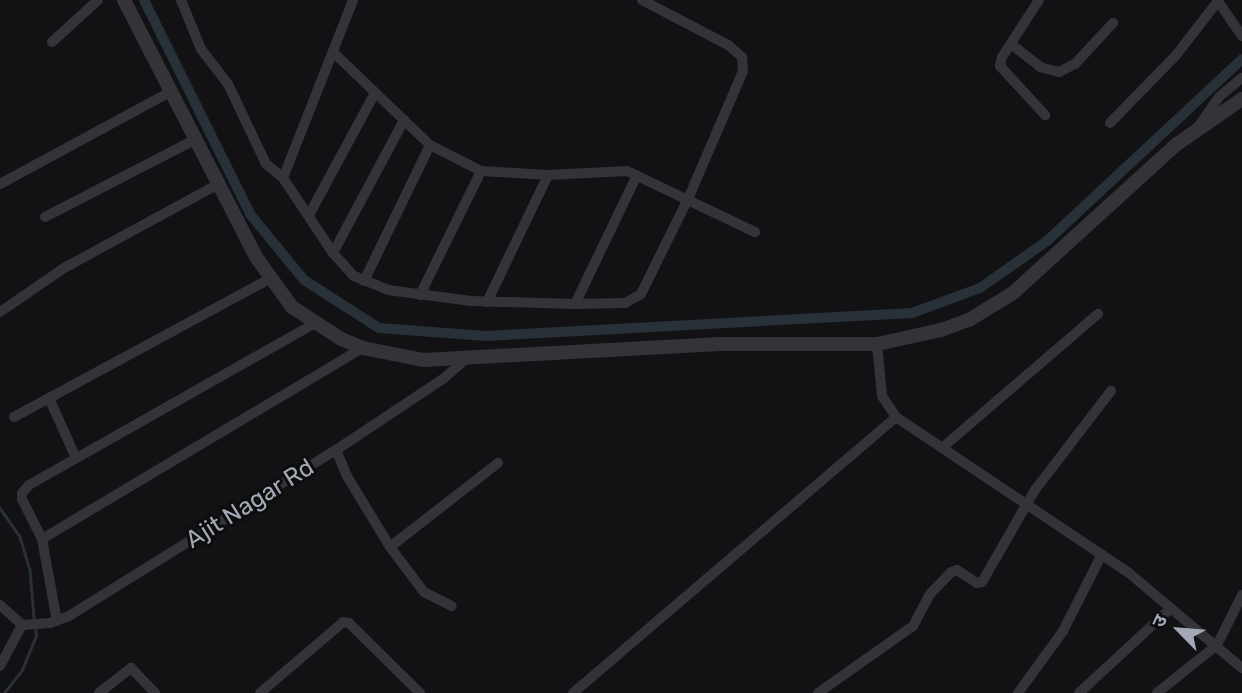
<!DOCTYPE html>
<meta charset="utf-8">
<style>
body{margin:0}
#map{position:relative;width:1242px;height:693px;overflow:hidden;background:#121214;font-family:Rubik,"Noto Sans Devanagari",sans-serif}
div>[style]{position:absolute}
[style*='--x']{left:calc(var(--x)*1px);top:calc(var(--y)*1px);width:calc(var(--w)*1px);rotate:calc(var(--a)*1deg)}
.stream>*{height:2.5px;margin:-1.25px;padding:0 1.25px;transform-origin:1.25px;border-radius:1.25px;background:#283038}
.canal>*{height:10px;margin:-5px;padding:0 5px;transform-origin:5px;border-radius:5px;background:#283038}
.minor>*{height:10px;margin:-5px;padding:0 5px;transform-origin:5px;border-radius:5px;background:#333339}
.tertiary>*{height:14px;margin:-7px;padding:0 7px;transform-origin:7px;border-radius:7px;background:#333339}
span{translate:-50% -50%;white-space:nowrap;text-align:center;line-height:1.15;-webkit-text-stroke:6px #0d0d0e;paint-order:stroke}
.street-label{font-size:24px;color:#a2a8b5}
.north{position:absolute;left:1144px;top:595px;width:70px;height:70px;-webkit-text-stroke:5px #0d0d0e;paint-order:stroke;rotate:295deg;font-size:19px;font-weight:700;line-height:28px;text-align:center;color:#a2a8b5}
.north::after{content:'';display:block;margin:auto;width:24px;height:32px;background:#a2a8b5;clip-path:polygon(50% 0,100% 100%,50% 72%,0 100%)}
</style>
<div id="map">
<div class="stream">
<div style="--x:0;--y:508;--w:35;--a:55"></div>
<div style="--x:20;--y:537;--w:34;--a:73"></div>
<div style="--x:30;--y:569;--w:50;--a:85.4"></div>
<div style="--x:4;--y:693;--w:29;--a:-52"></div>
<div style="--x:22;--y:670;--w:37;--a:-68"></div>
<div style="--x:36;--y:636;--w:10;--a:-96"></div>
</div>
<div class="canal">
<div style="--x:144;--y:0;--w:239;--a:63.6"></div>
<div style="--x:250;--y:214;--w:85;--a:50.7"></div>
<div style="--x:304;--y:280;--w:89;--a:32.6"></div>
<div style="--x:379;--y:328;--w:107;--a:4.3"></div>
<div style="--x:486;--y:336;--w:427;--a:-3.1"></div>
<div style="--x:912;--y:313;--w:72;--a:-20.2"></div>
<div style="--x:980;--y:288;--w:82;--a:-35"></div>
<div style="--x:1047;--y:241;--w:267;--a:-43"></div>
</div>
<div class="minor">
<div style="--x:181;--y:0;--w:53;--a:67.8"></div>
<div style="--x:201;--y:49;--w:44;--a:52.4"></div>
<div style="--x:228;--y:84;--w:89;--a:64.6"></div>
<div style="--x:266;--y:164;--w:22;--a:39"></div>
<div style="--x:283;--y:178;--w:90;--a:56.3"></div>
<div style="--x:333;--y:253;--w:31;--a:48"></div>
<div style="--x:354;--y:276;--w:37;--a:22"></div>
<div style="--x:388;--y:290;--w:84;--a:7.5"></div>
<div style="--x:471;--y:301;--w:104;--a:1.7"></div>
<div style="--x:575;--y:304;--w:50;--a:-1.1"></div>
<div style="--x:625;--y:303;--w:18;--a:-29"></div>
<div style="--x:641;--y:294;--w:106;--a:-63.7"></div>
<div style="--x:688;--y:199;--w:139;--a:-66.7"></div>
<div style="--x:743;--y:71;--w:14;--a:-94"></div>
<div style="--x:742;--y:57;--w:18;--a:-139"></div>
<div style="--x:728;--y:45;--w:97;--a:-152.4"></div>
<div style="--x:1039;--y:0;--w:68;--a:123"></div>
<div style="--x:1002;--y:57;--w:9;--a:103"></div>
<div style="--x:1000;--y:66;--w:67;--a:47.4"></div>
<div style="--x:1217;--y:0;--w:44;--a:55.2"></div>
<div style="--x:52;--y:42;--w:62;--a:-42.4"></div>
<div style="--x:1011;--y:44;--w:37;--a:38"></div>
<div style="--x:1040;--y:67;--w:20;--a:15"></div>
<div style="--x:1059;--y:72;--w:18;--a:-27"></div>
<div style="--x:1075;--y:64;--w:56;--a:-47.2"></div>
<div style="--x:333;--y:52;--w:134;--a:43.8"></div>
<div style="--x:430;--y:145;--w:57;--a:27"></div>
<div style="--x:481;--y:171;--w:67;--a:3.4"></div>
<div style="--x:548;--y:175;--w:79;--a:-2.9"></div>
<div style="--x:627;--y:171;--w:142;--a:25.5"></div>
<div style="--x:1110;--y:123;--w:96;--a:-45.8"></div>
<div style="--x:1177;--y:54;--w:67;--a:-52.3"></div>
<div style="--x:1198;--y:127;--w:37;--a:-55"></div>
<div style="--x:1219;--y:97;--w:30;--a:-40"></div>
<div style="--x:283;--y:178;--w:191;--a:-68.5"></div>
<div style="--x:0;--y:184;--w:193;--a:-28.4"></div>
<div style="--x:309;--y:215;--w:139;--a:-61.6"></div>
<div style="--x:45;--y:217;--w:168;--a:-27.3"></div>
<div style="--x:333;--y:253;--w:151;--a:-61.9"></div>
<div style="--x:364;--y:281;--w:151;--a:-64.1"></div>
<div style="--x:420;--y:295;--w:138;--a:-63.8"></div>
<div style="--x:487;--y:302;--w:141;--a:-64.3"></div>
<div style="--x:575;--y:304;--w:143;--a:-64.3"></div>
<div style="--x:0;--y:312;--w:78;--a:-34.5"></div>
<div style="--x:64;--y:268;--w:174;--a:-28.5"></div>
<div style="--x:877;--y:344;--w:52;--a:84.5"></div>
<div style="--x:882;--y:396;--w:25;--a:56"></div>
<div style="--x:896;--y:417;--w:280;--a:33.8"></div>
<div style="--x:1129;--y:573;--w:148;--a:40.1"></div>
<div style="--x:49;--y:398;--w:66;--a:65.8"></div>
<div style="--x:14;--y:417;--w:290;--a:-28.4"></div>
<div style="--x:942;--y:448;--w:206;--a:-40.7"></div>
<div style="--x:336;--y:450;--w:28;--a:67"></div>
<div style="--x:347;--y:476;--w:83;--a:58.8"></div>
<div style="--x:390;--y:547;--w:137;--a:-37.9"></div>
<div style="--x:42;--y:539;--w:45;--a:-116.6"></div>
<div style="--x:22;--y:499;--w:6;--a:-90"></div>
<div style="--x:22;--y:493;--w:11;--a:-49"></div>
<div style="--x:29;--y:485;--w:327;--a:-29.5"></div>
<div style="--x:390;--y:547;--w:56;--a:52.9"></div>
<div style="--x:424;--y:592;--w:31;--a:27"></div>
<div style="--x:0;--y:605;--w:30;--a:42"></div>
<div style="--x:57;--y:621;--w:83;--a:-100.4"></div>
<div style="--x:42;--y:539;--w:374;--a:-30.8"></div>
<div style="--x:22;--y:625;--w:28;--a:-4"></div>
<div style="--x:50;--y:623;--w:20;--a:-20"></div>
<div style="--x:69;--y:616;--w:314;--a:-31.9"></div>
<div style="--x:336;--y:450;--w:128;--a:-33.6"></div>
<div style="--x:443;--y:379;--w:32;--a:-41"></div>
<div style="--x:0;--y:666;--w:47;--a:-61.8"></div>
<div style="--x:99;--y:693;--w:41;--a:-38"></div>
<div style="--x:131;--y:668;--w:35;--a:46"></div>
<div style="--x:260;--y:693;--w:109;--a:-40.5"></div>
<div style="--x:343;--y:622;--w:6;--a:9"></div>
<div style="--x:349;--y:623;--w:100;--a:44.6"></div>
<div style="--x:573;--y:693;--w:425;--a:-40.5"></div>
<div style="--x:818;--y:693;--w:116;--a:-35.2"></div>
<div style="--x:913;--y:626;--w:36;--a:-62"></div>
<div style="--x:930;--y:594;--w:30;--a:-46"></div>
<div style="--x:951;--y:572;--w:6;--a:-18"></div>
<div style="--x:957;--y:570;--w:24;--a:33"></div>
<div style="--x:977;--y:583;--w:5;--a:-11"></div>
<div style="--x:982;--y:582;--w:106;--a:-60.1"></div>
<div style="--x:1035;--y:490;--w:125;--a:-52.5"></div>
<div style="--x:1018;--y:693;--w:77;--a:-54"></div>
<div style="--x:1063;--y:631;--w:86;--a:-63.1"></div>
<div style="--x:1079;--y:693;--w:124;--a:-42.7"></div>
<div style="--x:1157;--y:693;--w:77;--a:-38.7"></div>
<div style="--x:1217;--y:645;--w:56;--a:-63.4"></div>
</div>
<div class="tertiary">
<div style="--x:124;--y:0;--w:289;--a:62.8"></div>
<div style="--x:256;--y:257;--w:62;--a:54.2"></div>
<div style="--x:292;--y:307;--w:59;--a:33.1"></div>
<div style="--x:341;--y:339;--w:24;--a:22"></div>
<div style="--x:363;--y:348;--w:61;--a:11.3"></div>
<div style="--x:423;--y:360;--w:297;--a:-3.1"></div>
<div style="--x:720;--y:344;--w:157;--a:0"></div>
<div style="--x:877;--y:344;--w:66;--a:-12.3"></div>
<div style="--x:941;--y:330;--w:30;--a:-20"></div>
<div style="--x:969;--y:320;--w:52;--a:-31.5"></div>
<div style="--x:1013;--y:293;--w:222;--a:-42.3"></div>
<div style="--x:1177;--y:144;--w:79;--a:-34.7"></div>
</div>
<div class="street-label">
<span style="left:250px;top:504px;rotate:-32deg">Ajit Nagar Rd</span>
</div>
<div class="north">उ</div>
</div>
